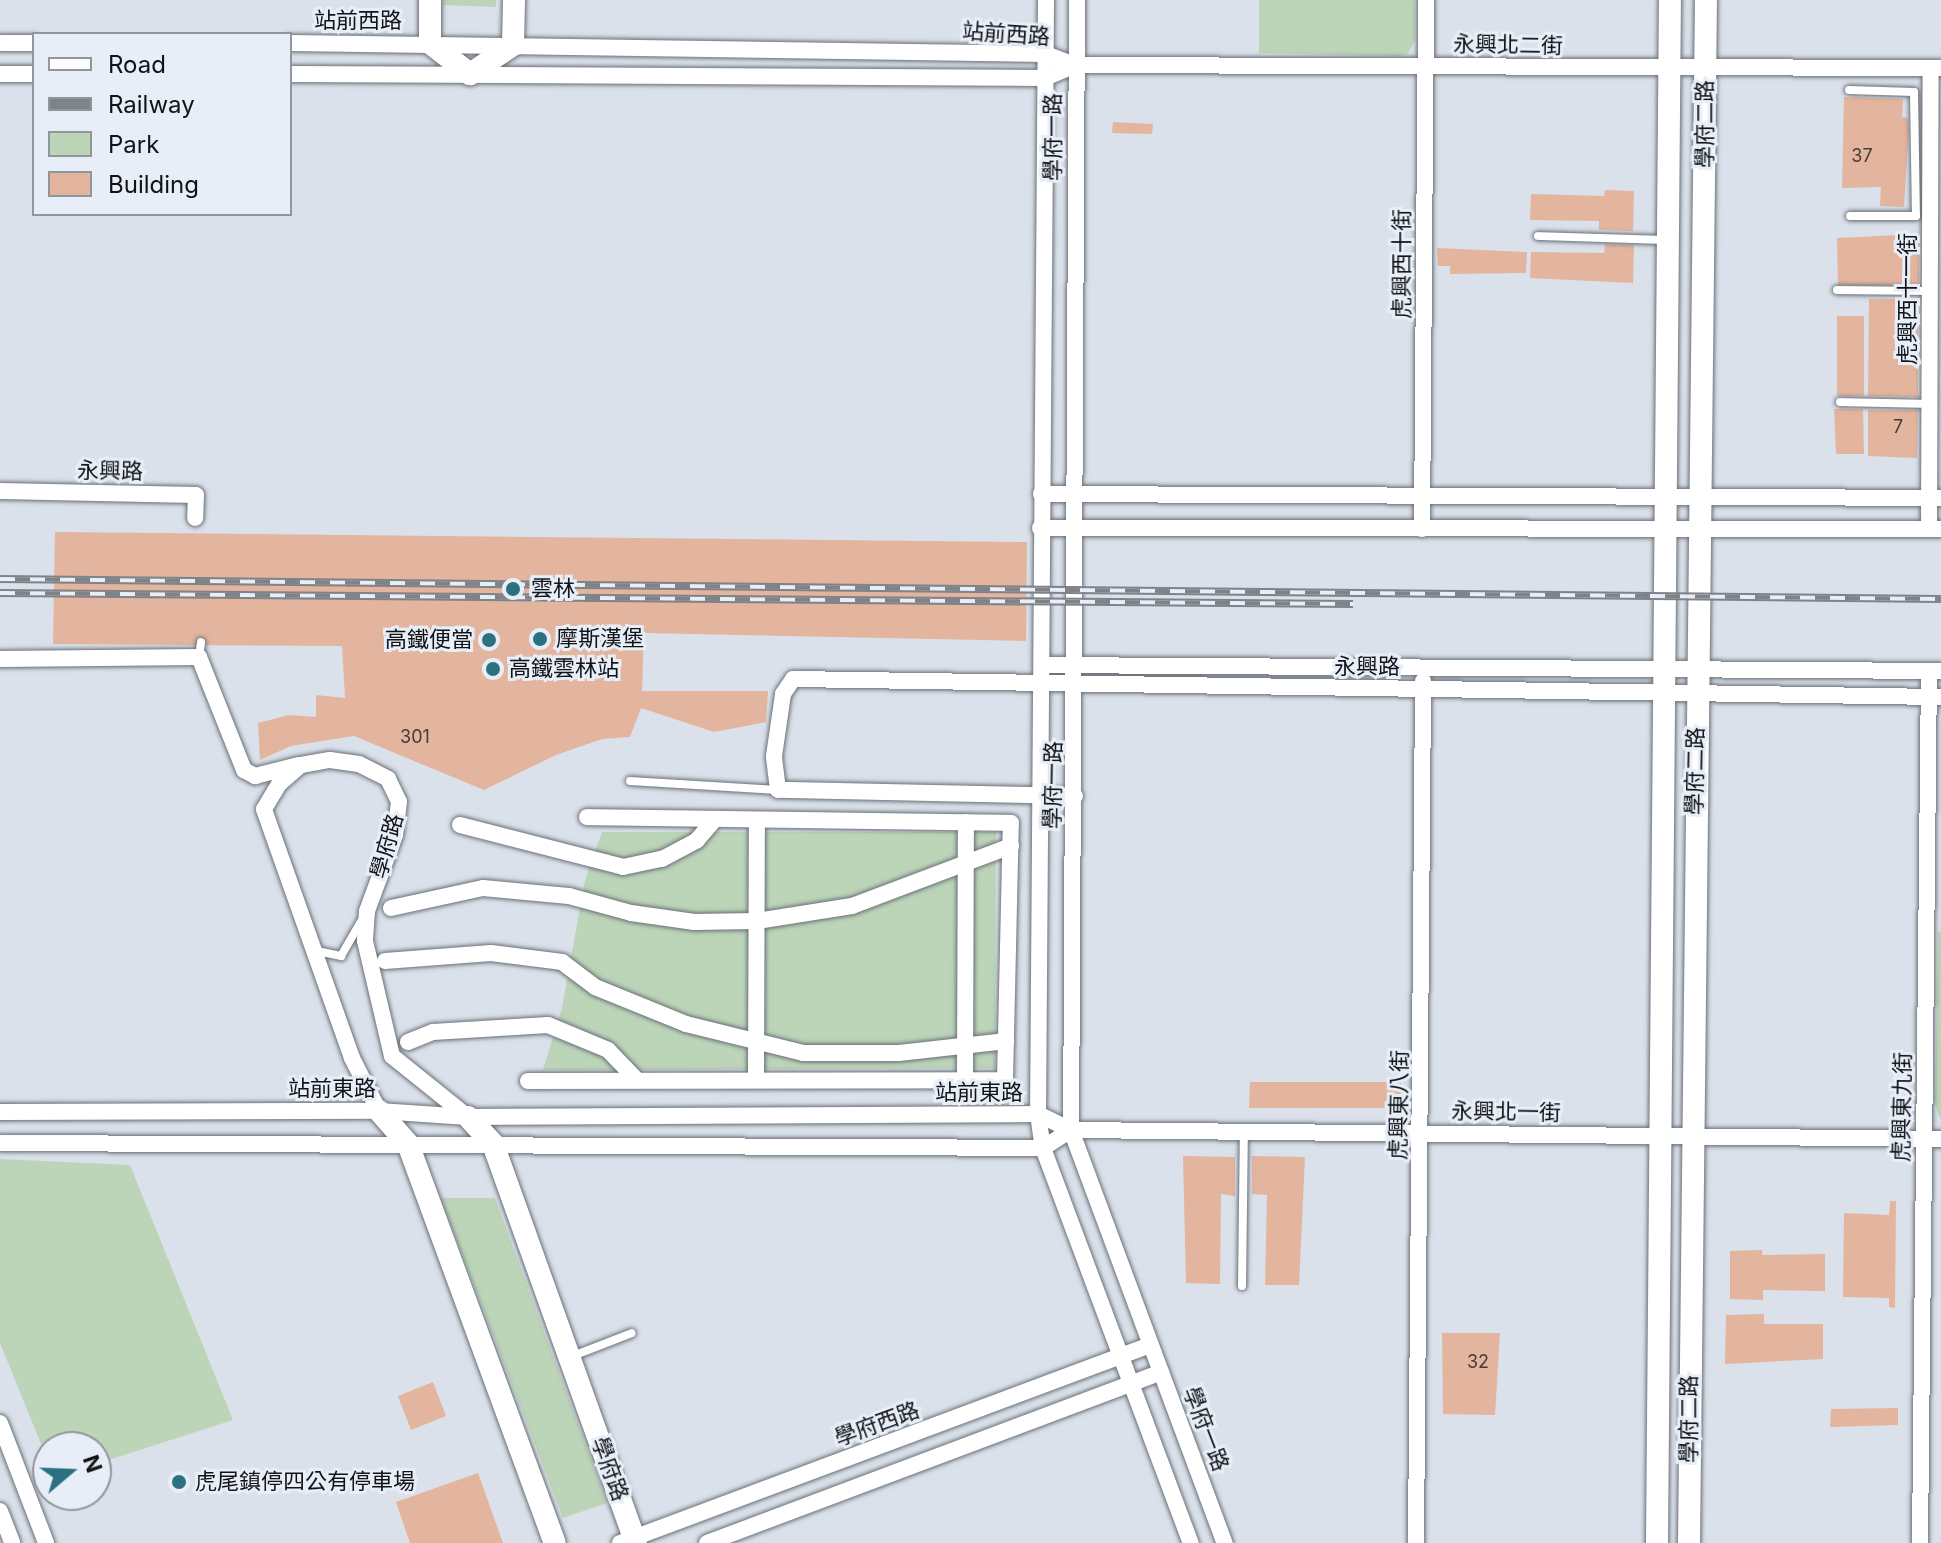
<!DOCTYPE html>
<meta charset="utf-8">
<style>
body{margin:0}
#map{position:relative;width:1941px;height:1543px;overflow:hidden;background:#dae1ea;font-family:Inter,"Noto Sans TC",sans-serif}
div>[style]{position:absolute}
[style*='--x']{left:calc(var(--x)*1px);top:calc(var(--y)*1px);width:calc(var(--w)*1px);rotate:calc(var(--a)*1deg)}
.green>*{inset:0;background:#bcd5b8}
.building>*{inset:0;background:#e3b59e}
.roads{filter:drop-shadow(0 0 2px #6a7078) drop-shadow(0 0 2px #6a7078)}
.lane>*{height:8px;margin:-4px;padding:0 4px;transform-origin:4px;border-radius:4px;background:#fff}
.street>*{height:16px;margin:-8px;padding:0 8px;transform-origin:8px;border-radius:8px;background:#fff}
.secondary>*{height:22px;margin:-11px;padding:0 11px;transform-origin:11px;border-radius:11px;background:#fff}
.rail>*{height:8px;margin-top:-4px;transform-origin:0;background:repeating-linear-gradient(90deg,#e7eef7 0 15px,#7e8389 0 30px);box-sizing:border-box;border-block:2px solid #7e8389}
.dots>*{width:22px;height:22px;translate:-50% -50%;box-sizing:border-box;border:4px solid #e7eef7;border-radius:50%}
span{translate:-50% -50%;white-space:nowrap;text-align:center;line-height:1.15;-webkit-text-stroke:6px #e7eef7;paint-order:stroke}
.number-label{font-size:18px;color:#463c38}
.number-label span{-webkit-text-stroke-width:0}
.street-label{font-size:22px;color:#111316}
.poi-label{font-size:22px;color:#111316}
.left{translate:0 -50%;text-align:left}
.right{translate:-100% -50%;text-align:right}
.legend{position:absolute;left:32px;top:32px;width:260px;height:184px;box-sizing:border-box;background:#e7eef7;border:2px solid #91969d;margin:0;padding:10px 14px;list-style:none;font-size:24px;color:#111316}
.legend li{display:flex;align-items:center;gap:16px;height:40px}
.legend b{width:40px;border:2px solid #91969d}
.north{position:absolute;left:32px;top:1431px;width:80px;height:80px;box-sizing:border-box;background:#e7eef7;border:2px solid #91969d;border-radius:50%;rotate:71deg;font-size:22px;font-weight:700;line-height:32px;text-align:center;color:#111316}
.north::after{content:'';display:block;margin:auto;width:28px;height:36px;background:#2c7180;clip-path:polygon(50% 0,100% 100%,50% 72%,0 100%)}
</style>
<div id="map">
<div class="green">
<div style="clip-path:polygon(443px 0,496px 0,496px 7px,443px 5px)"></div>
<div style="clip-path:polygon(1259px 0,1415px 0,1415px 41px,1407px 54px,1399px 56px,1259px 53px)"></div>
<div style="clip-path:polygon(602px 832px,996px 832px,995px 1068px,543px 1070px,562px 1008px,585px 880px)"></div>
<div style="clip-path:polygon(1938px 931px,1941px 932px,1941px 1120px,1935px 1105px)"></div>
<div style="clip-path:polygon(0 1159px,130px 1165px,233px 1420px,96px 1464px,96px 1447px,48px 1447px,48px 1461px,0 1343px)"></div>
<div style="clip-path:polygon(441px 1198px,495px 1198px,607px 1503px,563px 1518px)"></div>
</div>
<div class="building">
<div style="clip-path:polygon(1844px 97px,1903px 99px,1902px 117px,1908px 118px,1909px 128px,1904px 207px,1880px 206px,1881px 187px,1842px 188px)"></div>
<div style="clip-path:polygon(1113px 122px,1153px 124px,1152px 134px,1112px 133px)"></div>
<div style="clip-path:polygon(1605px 190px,1634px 191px,1633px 231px,1599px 230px,1599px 221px,1530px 220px,1531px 194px,1604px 196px)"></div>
<div style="clip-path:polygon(1919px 234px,1919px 286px,1838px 285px,1837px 238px)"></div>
<div style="clip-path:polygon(1605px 244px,1634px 245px,1633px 283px,1530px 278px,1531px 252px,1604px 253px)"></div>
<div style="clip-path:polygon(1437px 248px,1527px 252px,1526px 273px,1450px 274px,1450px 266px,1438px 266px)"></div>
<div style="clip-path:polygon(1869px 299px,1904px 299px,1905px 326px,1918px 326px,1918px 338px,1906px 338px,1904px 345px,1907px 363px,1918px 363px,1918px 397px,1868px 396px)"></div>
<div style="clip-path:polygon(1837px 316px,1864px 316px,1864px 396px,1837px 396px)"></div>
<div style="clip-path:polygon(1834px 409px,1863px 409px,1864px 454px,1836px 454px)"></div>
<div style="clip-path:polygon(1868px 410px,1918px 410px,1917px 458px,1868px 456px)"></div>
<div style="clip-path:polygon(55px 532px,1027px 542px,1026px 641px,644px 633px,642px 691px,768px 691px,766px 722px,714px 732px,641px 708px,630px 737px,602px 739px,556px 755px,484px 790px,354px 736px,291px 746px,260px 760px,258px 723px,289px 715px,316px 717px,316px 695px,345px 698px,342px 646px,53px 644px)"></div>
<div style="clip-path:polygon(1250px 1082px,1401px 1082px,1401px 1108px,1249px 1108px)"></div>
<div style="clip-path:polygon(1183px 1156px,1235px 1157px,1235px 1196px,1221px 1194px,1220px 1284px,1186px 1283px)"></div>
<div style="clip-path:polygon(1252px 1156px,1305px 1157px,1299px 1285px,1265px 1285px,1267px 1195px,1252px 1194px)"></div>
<div style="clip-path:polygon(1890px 1201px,1896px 1201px,1895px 1308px,1889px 1307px,1889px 1298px,1843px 1297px,1844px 1213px,1889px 1215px)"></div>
<div style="clip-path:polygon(1762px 1250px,1762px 1255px,1825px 1254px,1825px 1291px,1763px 1290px,1763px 1300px,1730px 1299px,1730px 1251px)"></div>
<div style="clip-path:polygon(1764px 1314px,1764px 1324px,1823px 1324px,1823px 1359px,1725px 1364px,1726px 1315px)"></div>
<div style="clip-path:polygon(1442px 1333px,1500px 1333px,1495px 1415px,1443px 1414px)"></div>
<div style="clip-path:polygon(433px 1382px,446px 1416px,411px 1430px,398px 1396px)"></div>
<div style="clip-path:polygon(1898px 1408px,1898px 1425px,1830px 1427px,1831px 1409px)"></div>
<div style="clip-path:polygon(478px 1473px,503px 1543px,410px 1543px,396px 1502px)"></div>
</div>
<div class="roads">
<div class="lane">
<div style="--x:1849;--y:90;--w:65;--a:1.8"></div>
<div style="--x:1914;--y:92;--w:124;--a:89.1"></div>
<div style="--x:1916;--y:216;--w:66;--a:180"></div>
<div style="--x:1538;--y:236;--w:130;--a:1.8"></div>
<div style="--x:1837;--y:290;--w:93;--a:0.6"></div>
<div style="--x:1840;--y:402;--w:89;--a:1.3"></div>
<div style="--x:199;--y:657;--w:15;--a:-82"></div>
<div style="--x:630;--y:781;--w:148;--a:3.5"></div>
<div style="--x:317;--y:951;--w:25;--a:12"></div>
<div style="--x:341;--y:956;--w:39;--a:-60"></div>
<div style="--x:1242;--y:1286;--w:154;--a:-89.3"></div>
<div style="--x:570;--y:1357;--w:66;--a:-21.2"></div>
</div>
<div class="street">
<div style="--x:1046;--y:0;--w:1114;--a:90.41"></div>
<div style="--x:1038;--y:1114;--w:34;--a:82"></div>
<div style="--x:1043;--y:1148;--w:422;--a:69.5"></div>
<div style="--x:1077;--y:0;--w:1130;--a:90.3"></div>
<div style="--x:1071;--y:1130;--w:441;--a:69.6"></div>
<div style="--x:0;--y:43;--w:34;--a:0"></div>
<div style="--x:290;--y:43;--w:756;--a:0.83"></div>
<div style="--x:1046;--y:54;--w:31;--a:21"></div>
<div style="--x:1075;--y:65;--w:866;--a:0.2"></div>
<div style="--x:0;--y:74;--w:34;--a:0"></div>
<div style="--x:290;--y:74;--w:755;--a:0.3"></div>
<div style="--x:1045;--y:78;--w:33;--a:-23"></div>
<div style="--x:0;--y:491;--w:196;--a:1.2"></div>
<div style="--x:196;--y:495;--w:23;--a:92"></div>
<div style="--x:1041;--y:494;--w:900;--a:0.25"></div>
<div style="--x:1040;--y:528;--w:901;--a:0.06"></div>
<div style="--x:1422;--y:529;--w:529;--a:-89.57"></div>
<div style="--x:1929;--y:529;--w:461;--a:-89.8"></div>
<div style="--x:0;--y:659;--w:199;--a:-0.6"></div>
<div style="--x:199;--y:657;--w:122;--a:68.3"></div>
<div style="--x:244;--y:770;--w:13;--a:29"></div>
<div style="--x:255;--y:776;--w:44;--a:-14.3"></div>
<div style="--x:1042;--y:665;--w:899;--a:0.38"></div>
<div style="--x:1075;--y:796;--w:297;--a:-178.8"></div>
<div style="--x:778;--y:790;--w:34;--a:-97"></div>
<div style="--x:774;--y:756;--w:63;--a:-81.7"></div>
<div style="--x:783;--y:694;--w:18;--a:-56"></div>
<div style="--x:793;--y:679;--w:1148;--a:0.9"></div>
<div style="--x:460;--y:825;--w:168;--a:14.4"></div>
<div style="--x:623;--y:867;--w:40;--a:-12"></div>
<div style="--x:662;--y:859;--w:40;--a:-28"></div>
<div style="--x:697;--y:840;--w:28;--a:-49"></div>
<div style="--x:391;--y:908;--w:94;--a:-12.3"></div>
<div style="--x:483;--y:888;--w:86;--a:5.3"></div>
<div style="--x:569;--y:896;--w:64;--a:15.3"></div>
<div style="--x:631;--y:913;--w:64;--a:8.1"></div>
<div style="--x:694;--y:922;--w:63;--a:-0.9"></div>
<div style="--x:757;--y:921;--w:96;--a:-9"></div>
<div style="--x:852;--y:906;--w:170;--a:-20.7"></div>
<div style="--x:385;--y:961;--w:106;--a:-4.3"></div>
<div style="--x:491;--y:953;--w:72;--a:7.2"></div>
<div style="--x:562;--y:962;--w:41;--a:37.1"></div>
<div style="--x:595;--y:987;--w:98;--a:22.1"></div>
<div style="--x:686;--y:1024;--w:121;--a:13.9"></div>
<div style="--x:803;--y:1053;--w:96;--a:0"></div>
<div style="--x:899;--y:1053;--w:108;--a:-6.4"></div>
<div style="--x:408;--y:1042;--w:27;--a:-22"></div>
<div style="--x:433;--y:1032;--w:115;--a:-3.5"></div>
<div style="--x:548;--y:1025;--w:65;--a:22.6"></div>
<div style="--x:608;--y:1050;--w:42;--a:46"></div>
<div style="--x:756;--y:1078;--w:258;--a:-89.8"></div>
<div style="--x:965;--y:1080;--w:258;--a:-89.8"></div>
<div style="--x:528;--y:1081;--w:477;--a:-0.1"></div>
<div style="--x:1005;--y:1080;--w:257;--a:-88.7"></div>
<div style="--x:1011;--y:823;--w:424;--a:-179.2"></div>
<div style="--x:379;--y:1111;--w:59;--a:-117"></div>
<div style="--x:352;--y:1058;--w:264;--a:-109.5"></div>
<div style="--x:264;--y:809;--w:29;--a:-59"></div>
<div style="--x:279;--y:784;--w:29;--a:-41"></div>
<div style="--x:301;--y:765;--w:29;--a:-10"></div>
<div style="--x:330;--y:760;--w:29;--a:8"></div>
<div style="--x:359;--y:764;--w:33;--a:27"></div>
<div style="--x:388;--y:779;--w:25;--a:64"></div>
<div style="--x:399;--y:802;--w:33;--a:97"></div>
<div style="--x:395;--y:835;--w:81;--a:110.2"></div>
<div style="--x:367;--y:911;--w:30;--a:94"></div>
<div style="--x:365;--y:941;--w:118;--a:76.8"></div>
<div style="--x:392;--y:1056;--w:97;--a:38.8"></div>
<div style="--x:0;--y:1112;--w:379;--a:-0.2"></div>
<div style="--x:379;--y:1111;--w:89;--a:3.9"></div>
<div style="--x:468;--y:1117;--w:570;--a:-0.3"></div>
<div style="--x:1038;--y:1114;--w:37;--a:26"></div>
<div style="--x:1071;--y:1130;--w:870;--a:0.59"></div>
<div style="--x:0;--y:1143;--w:1043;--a:0.27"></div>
<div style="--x:1043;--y:1148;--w:33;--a:-33"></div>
<div style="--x:0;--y:1423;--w:129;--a:69"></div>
<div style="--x:0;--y:1511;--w:34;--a:69"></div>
<div style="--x:620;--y:1543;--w:566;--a:-20.48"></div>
<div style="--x:707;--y:1543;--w:485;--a:-20.6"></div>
<div style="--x:1416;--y:1543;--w:862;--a:-89.53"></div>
<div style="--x:1920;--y:1543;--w:872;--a:-89.41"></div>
</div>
<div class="secondary">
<div style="--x:430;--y:0;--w:43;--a:90"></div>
<div style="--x:430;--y:43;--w:51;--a:37.8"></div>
<div style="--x:470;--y:74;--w:52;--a:-34"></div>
<div style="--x:513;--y:45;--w:45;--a:-88.7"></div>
<div style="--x:379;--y:1111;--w:44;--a:48.7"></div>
<div style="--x:408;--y:1144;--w:425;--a:69.8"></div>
<div style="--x:468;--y:1117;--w:37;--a:47"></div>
<div style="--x:493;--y:1144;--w:424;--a:70.3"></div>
<div style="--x:1657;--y:1543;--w:1543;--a:-89.52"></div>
<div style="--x:1689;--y:1543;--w:1543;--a:-89.37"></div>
</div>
</div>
<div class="rail">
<div style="--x:0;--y:579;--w:1941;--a:0.59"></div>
<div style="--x:0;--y:593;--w:1353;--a:0.47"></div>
</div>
<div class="dots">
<div style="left:513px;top:589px;background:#2c7180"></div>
<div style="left:540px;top:639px;background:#2c7180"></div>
<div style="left:489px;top:640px;background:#2c7180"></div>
<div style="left:493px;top:669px;background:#2c7180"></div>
<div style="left:179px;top:1482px;background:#2c7180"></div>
</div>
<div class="number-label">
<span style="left:1862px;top:156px">37</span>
<span style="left:1898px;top:427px">7</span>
<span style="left:415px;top:737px">301</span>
<span style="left:1478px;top:1362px">32</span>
</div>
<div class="street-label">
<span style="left:358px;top:21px">站前西路</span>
<span style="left:1006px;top:34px;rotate:4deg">站前西路</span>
<span style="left:1508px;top:45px;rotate:1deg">永興北二街</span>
<span style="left:1705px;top:124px;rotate:-90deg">學府二路</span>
<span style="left:1053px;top:137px;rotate:-90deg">學府一路</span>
<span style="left:1402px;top:264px;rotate:-90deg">虎興西十街</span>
<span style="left:1908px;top:299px;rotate:-90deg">虎興西十一街</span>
<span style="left:110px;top:471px;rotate:1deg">永興路</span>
<span style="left:1367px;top:667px">永興路</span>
<span style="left:1695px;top:771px;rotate:-89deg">學府二路</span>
<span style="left:1053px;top:785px;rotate:-89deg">學府一路</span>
<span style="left:387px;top:846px;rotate:-74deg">學府路</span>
<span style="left:332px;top:1089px">站前東路</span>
<span style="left:979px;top:1093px">站前東路</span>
<span style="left:1399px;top:1105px;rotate:-89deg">虎興東八街</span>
<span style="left:1902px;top:1107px;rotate:-89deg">虎興東九街</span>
<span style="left:1506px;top:1112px;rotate:1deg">永興北一街</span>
<span style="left:1689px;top:1419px;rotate:-90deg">學府二路</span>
<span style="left:877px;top:1424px;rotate:-20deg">學府西路</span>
<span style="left:1206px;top:1429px;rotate:69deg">學府一路</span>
<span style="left:610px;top:1469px;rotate:70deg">學府路</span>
</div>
<div class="poi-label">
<span class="left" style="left:531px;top:589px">雲林</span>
<span class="left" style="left:556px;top:639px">摩斯漢堡</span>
<span class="right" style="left:473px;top:640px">高鐵便當</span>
<span class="left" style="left:509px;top:669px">高鐵雲林站</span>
<span class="left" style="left:195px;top:1482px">虎尾鎮停四公有停車場</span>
</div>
<ul class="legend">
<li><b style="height:10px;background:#fff"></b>Road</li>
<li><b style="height:10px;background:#7e8389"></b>Railway</li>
<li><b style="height:22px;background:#bcd5b8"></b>Park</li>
<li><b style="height:22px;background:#e3b59e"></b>Building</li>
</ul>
<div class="north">N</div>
</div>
